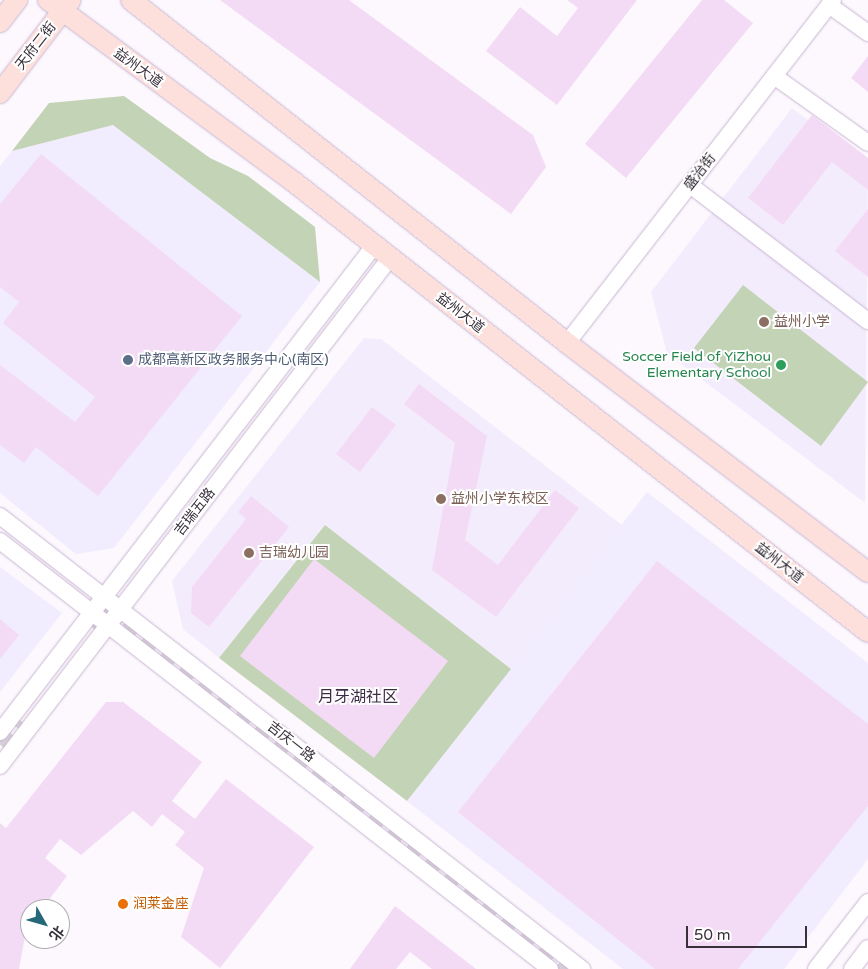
<!DOCTYPE html>
<meta charset="utf-8">
<style>
body{margin:0}
#map{position:relative;width:868px;height:969px;overflow:hidden;background:#fcf8fe;font-family:"Varela Round","Noto Sans SC",sans-serif}
div>[style]{position:absolute}
[style*='--x']{left:calc(var(--x)*1px);top:calc(var(--y)*1px);width:calc(var(--w)*1px);rotate:calc(var(--a)*1deg)}
.commercial>*{inset:0;background:#f1ecfe}
.education>*{inset:0;background:#f3ecfd}
.green>*{inset:0;background:#c3d3b5}
.building>*{inset:0;background:#f4dbf5}
.minor-tunnel>*{height:16px;margin-top:-8px;transform-origin:0;background:repeating-linear-gradient(90deg,#d5d0d7 0 16px,transparent 0 24px)}
.roads{filter:drop-shadow(0 0 1px #c9b5d1) drop-shadow(0 0 1px #c9b5d1)}
.minor>*{height:16px;margin:-8px;padding:0 8px;transform-origin:8px;border-radius:8px;background:#fff}
.major>*{height:20px;margin:-10px;padding:0 10px;transform-origin:10px;border-radius:10px;background:#fddfdc}
.dots>*{width:14px;height:14px;translate:-50% -50%;box-sizing:border-box;border:2px solid #fff;border-radius:50%}
span{translate:-50% -50%;white-space:nowrap;text-align:center;line-height:1.15;-webkit-text-stroke:4px #fff;paint-order:stroke}
.street-label{font-size:14px;color:#38303b}
.education-label{font-size:14px;color:#785e54}
.left{translate:0 -50%;text-align:left}
.leisure-label{font-size:14px;color:#27864d}
.right{translate:-100% -50%;text-align:right}
.service-label{font-size:14px;color:#4e5e75}
.food-label{font-size:14px;color:#c56008}
.quarter-label{font-size:16px;color:#3d2d44}
.north{position:absolute;left:20px;top:899px;width:50px;height:50px;box-sizing:border-box;background:#fff;border:1px solid #afacb1;border-radius:50%;rotate:128deg;font-size:14px;font-weight:700;line-height:20px;text-align:center;color:#38303b}
.north::after{content:'';display:block;margin:auto;width:18px;height:22px;background:#24687a;clip-path:polygon(50% 0,100% 100%,50% 72%,0 100%)}
.scale{position:absolute;left:686px;top:926px;width:121px;height:22px;box-sizing:border-box;border:2px solid #38303b;border-top:0;padding-left:6px;font-size:15px;line-height:18px;white-space:nowrap;color:#38303b;-webkit-text-stroke:4px #fff;paint-order:stroke}
</style>
<div id="map">
<div class="commercial">
<div style="clip-path:polygon(113px 125px,320px 282px,114px 548px,76px 554px,0 493px,0 166px,12px 151px)"></div>
<div style="clip-path:polygon(647px 492px,868px 663px,868px 859px,784px 969px,623px 969px,407px 801px)"></div>
<div style="clip-path:polygon(0 567px,62px 613px,0 692px)"></div>
</div>
<div class="education">
<div style="clip-path:polygon(792px 108px,868px 166px,865px 503px,667px 353px,651px 292px)"></div>
<div style="clip-path:polygon(364px 338px,381px 339px,622px 525px,511px 669px,325px 525px,219px 658px,183px 629px,172px 581px)"></div>
</div>
<div class="green">
<div style="clip-path:polygon(124px 96px,210px 158px,248px 176px,315px 227px,320px 282px,113px 125px,12px 151px,49px 103px)"></div>
<div style="clip-path:polygon(743px 285px,868px 382px,821px 446px,694px 348px)"></div>
<div style="clip-path:polygon(325px 525px,511px 669px,407px 801px,219px 658px)"></div>
</div>
<div class="building">
<div style="clip-path:polygon(220px 0,349px 0,533px 135px,546px 167px,511px 214px)"></div>
<div style="clip-path:polygon(567px 0,637px 0,557px 105px,486px 51px,520px 7px,557px 36px,578px 8px)"></div>
<div style="clip-path:polygon(702px 0,724px 0,753px 23px,626px 178px,585px 144px)"></div>
<div style="clip-path:polygon(868px 56px,868px 92px,851px 78px)"></div>
<div style="clip-path:polygon(812px 115px,868px 158px,868px 190px,832px 162px,783px 225px,748px 198px)"></div>
<div style="clip-path:polygon(41px 154px,242px 316px,98px 496px,36px 447px,24px 463px,0 445px,0 365px,75px 422px,95px 397px,3px 323px,19px 302px,0 287px,0 204px)"></div>
<div style="clip-path:polygon(868px 209px,868px 277px,835px 251px)"></div>
<div style="clip-path:polygon(419px 384px,487px 436px,465px 540px,498px 565px,555px 490px,579px 508px,496px 617px,432px 570px,455px 443px,404px 404px)"></div>
<div style="clip-path:polygon(372px 407px,396px 425px,360px 472px,336px 454px)"></div>
<div style="clip-path:polygon(251px 496px,289px 527px,209px 627px,191px 613px,192px 587px,246px 519px,238px 512px)"></div>
<div style="clip-path:polygon(314px 559px,448px 661px,374px 758px,240px 656px)"></div>
<div style="clip-path:polygon(657px 561px,868px 724px,868px 806px,738px 969px,655px 969px,458px 812px)"></div>
<div style="clip-path:polygon(0 619px,19px 635px,0 659px)"></div>
<div style="clip-path:polygon(106px 702px,123px 702px,202px 762px,172px 801px,195px 819px,226px 779px,314px 847px,220px 968px,181px 937px,204px 868px,175px 845px,185px 832px,162px 814px,152px 827px,133px 811px,81px 855px,60px 839px,45px 858px,67px 876px,42px 909px,30px 909px,19px 969px,0 969px,0 823px,6px 828px)"></div>
<div style="clip-path:polygon(395px 906px,476px 969px,432px 969px,410px 952px,396px 969px,350px 969px)"></div>
</div>
<div class="minor-tunnel">
<div style="--x:91;--y:627;--w:23;--a:-52"></div>
<div style="--x:105;--y:609;--w:586;--a:37.93"></div>
<div style="--x:0;--y:745;--w:32;--a:-51"></div>
</div>
<div class="roads">
<div class="minor">
<div style="--x:829;--y:5;--w:48;--a:35.7"></div>
<div style="--x:774;--y:76;--w:115;--a:35.5"></div>
<div style="--x:690;--y:185;--w:224;--a:37.4"></div>
<div style="--x:567;--y:343;--w:434;--a:-52.2"></div>
<div style="--x:0;--y:516;--w:738;--a:37.9"></div>
<div style="--x:0;--y:541;--w:697;--a:37.89"></div>
<div style="--x:0;--y:732;--w:613;--a:-52.42"></div>
<div style="--x:0;--y:766;--w:640;--a:-52.49"></div>
<div style="--x:816;--y:969;--w:85;--a:-52.2"></div>
<div style="--x:852;--y:969;--w:26;--a:-53"></div>
</div>
<div class="major">
<div style="--x:48;--y:0;--w:306;--a:36.5"></div>
<div style="--x:294;--y:182;--w:729;--a:38.1"></div>
<div style="--x:131;--y:0;--w:555;--a:38.19"></div>
<div style="--x:567;--y:343;--w:378;--a:37.3"></div>
<div style="--x:0;--y:22;--w:28;--a:-52"></div>
<div style="--x:0;--y:93;--w:116;--a:-52.7"></div>
</div>
</div>
<div class="dots">
<div style="left:764px;top:322px;background:#8d6e63"></div>
<div style="left:128px;top:360px;background:#5c6f8a"></div>
<div style="left:781px;top:365px;background:#2e9e5b"></div>
<div style="left:441px;top:499px;background:#8d6e63"></div>
<div style="left:249px;top:553px;background:#8d6e63"></div>
<div style="left:123px;top:904px;background:#e8710a"></div>
</div>
<div class="street-label">
<span style="left:36px;top:46px;rotate:-52deg">天府二街</span>
<span style="left:138px;top:68px;rotate:36deg">益州大道</span>
<span style="left:700px;top:172px;rotate:-52deg">盛治街</span>
<span style="left:460px;top:313px;rotate:38deg">益州大道</span>
<span style="left:195px;top:512px;rotate:-52deg">吉瑞五路</span>
<span style="left:779px;top:563px;rotate:38deg">益州大道</span>
<span style="left:291px;top:742px;rotate:38deg">吉庆一路</span>
</div>
<div class="education-label">
<span class="left" style="left:774px;top:322px">益州小学</span>
<span class="left" style="left:451px;top:499px">益州小学东校区</span>
<span class="left" style="left:259px;top:553px">吉瑞幼儿园</span>
</div>
<div class="leisure-label">
<span class="right" style="left:771px;top:365px">Soccer Field of YiZhou<br>Elementary School</span>
</div>
<div class="service-label">
<span class="left" style="left:138px;top:360px">成都高新区政务服务中心(南区)</span>
</div>
<div class="food-label">
<span class="left" style="left:133px;top:904px">润莱金座</span>
</div>
<div class="quarter-label">
<span style="left:358px;top:697px">月牙湖社区</span>
</div>
<div class="north">北</div>
<div class="scale">50 m</div>
</div>
